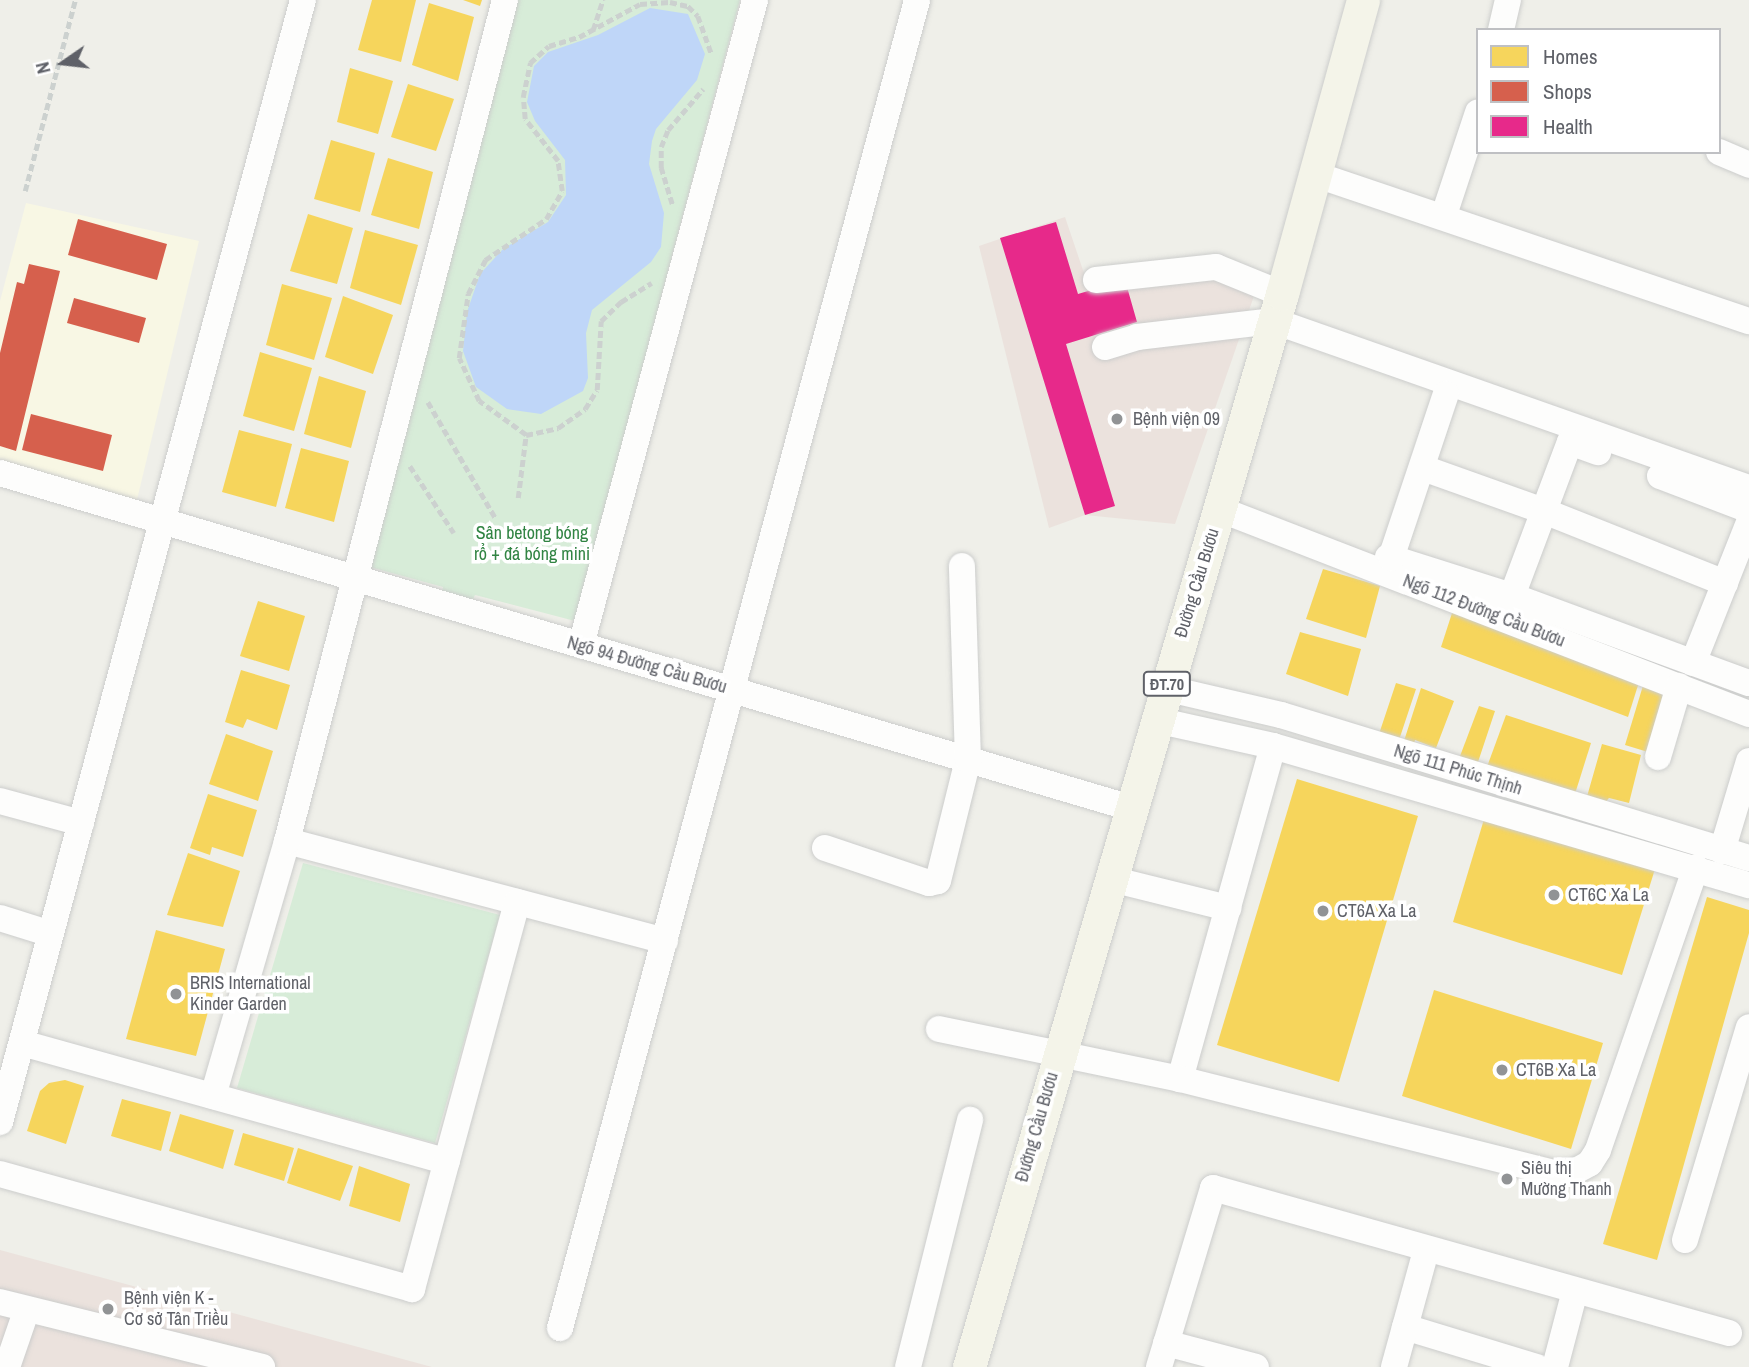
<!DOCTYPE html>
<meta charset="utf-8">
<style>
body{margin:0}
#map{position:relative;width:1749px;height:1367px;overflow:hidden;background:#efefe9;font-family:"Archivo Narrow",sans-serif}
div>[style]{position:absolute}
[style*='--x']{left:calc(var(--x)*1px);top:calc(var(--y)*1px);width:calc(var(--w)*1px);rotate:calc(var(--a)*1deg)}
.commercial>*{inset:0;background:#f8f7e4}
.medical>*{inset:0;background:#ebe2dd}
.green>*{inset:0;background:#d7ecd8}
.water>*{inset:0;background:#bfd6f8}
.homes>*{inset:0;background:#f6d55c}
.shops>*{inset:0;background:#d6604d}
.health>*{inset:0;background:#e7298a}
.path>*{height:4.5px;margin-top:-2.25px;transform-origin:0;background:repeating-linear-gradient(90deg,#ccd1cf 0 7px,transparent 0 10.5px)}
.roads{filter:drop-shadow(0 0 2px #cccdcc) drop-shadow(0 0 2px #cccdcc)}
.minor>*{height:26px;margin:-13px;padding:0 13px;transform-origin:13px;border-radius:13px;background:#fdfdfc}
.major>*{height:33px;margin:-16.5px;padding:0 16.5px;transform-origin:16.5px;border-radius:16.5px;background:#f4f4e9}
.dots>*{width:19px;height:19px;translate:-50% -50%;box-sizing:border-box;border:4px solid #fff;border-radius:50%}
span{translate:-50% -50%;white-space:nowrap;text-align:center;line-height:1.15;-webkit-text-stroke:7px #fff;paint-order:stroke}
.shield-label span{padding:2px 5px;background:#fff;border:2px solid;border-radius:5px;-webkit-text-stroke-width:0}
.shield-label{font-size:16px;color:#5f6168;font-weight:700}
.poi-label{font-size:18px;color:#5f6168}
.left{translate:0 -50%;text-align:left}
.park-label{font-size:18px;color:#318443}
.street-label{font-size:18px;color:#5f6168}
.legend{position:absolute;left:1476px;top:28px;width:245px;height:126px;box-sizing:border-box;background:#fff;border:2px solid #bfc0c3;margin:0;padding:9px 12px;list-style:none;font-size:21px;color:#5f6168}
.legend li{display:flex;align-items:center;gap:14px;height:35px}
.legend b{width:35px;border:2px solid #bfc0c3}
.north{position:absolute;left:28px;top:28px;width:70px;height:70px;-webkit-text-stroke:5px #fff;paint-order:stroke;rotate:256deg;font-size:19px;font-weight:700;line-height:28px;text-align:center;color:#5f6168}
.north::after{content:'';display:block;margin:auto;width:24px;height:32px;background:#5f6168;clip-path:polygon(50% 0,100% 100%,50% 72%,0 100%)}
</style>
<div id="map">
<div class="commercial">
<div style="clip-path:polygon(26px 203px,199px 241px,136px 504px,0 466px,0 301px)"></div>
</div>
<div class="medical">
<div style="clip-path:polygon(1065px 217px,1087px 282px,1212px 276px,1254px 296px,1175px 524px,1085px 515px,1049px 528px,979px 246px)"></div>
<div style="clip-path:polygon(0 1250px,432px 1367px,0 1367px)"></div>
</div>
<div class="green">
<div style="clip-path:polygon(516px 0,740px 0,575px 621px,475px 595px,470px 605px,441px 597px,443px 587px,370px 567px)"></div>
<div style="clip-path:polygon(303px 863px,500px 915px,435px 1143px,237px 1088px)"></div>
</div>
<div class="water">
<div style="clip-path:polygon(650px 8px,688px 14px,705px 54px,697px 80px,656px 129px,652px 141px,649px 164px,664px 213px,661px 247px,651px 262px,592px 310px,586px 333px,588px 378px,583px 391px,541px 414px,507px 409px,476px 387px,463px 351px,467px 312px,480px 274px,503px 249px,548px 222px,566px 195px,565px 160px,535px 121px,527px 102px,534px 66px,548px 52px,598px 35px)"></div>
</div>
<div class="homes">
<div style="clip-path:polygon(372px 0,416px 0,401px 62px,358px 50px)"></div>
<div style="clip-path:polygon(463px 0,482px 0,480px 6px)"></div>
<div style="clip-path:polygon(429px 3px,474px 17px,458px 81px,412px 65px)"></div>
<div style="clip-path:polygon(350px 68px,393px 81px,378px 134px,337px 122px)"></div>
<div style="clip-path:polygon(408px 84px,454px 99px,436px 151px,391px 137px)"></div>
<div style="clip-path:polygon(331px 140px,375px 153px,360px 212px,314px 199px)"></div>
<div style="clip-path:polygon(388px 158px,433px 172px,419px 229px,371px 215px)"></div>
<div style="clip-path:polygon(308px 214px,353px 228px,337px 284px,290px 271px)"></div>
<div style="clip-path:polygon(365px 230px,418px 245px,401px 305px,350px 288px)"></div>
<div style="clip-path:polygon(282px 284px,332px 298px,314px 360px,266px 345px)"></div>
<div style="clip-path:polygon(343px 296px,393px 315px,373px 374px,325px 357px)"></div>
<div style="clip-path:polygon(260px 352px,312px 368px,294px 431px,243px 416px)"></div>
<div style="clip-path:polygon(319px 376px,366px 391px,351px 448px,304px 434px)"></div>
<div style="clip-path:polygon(239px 430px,292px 444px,276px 507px,222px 492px)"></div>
<div style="clip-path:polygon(301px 448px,349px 461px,334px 522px,285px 508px)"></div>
<div style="clip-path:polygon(1323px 569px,1380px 586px,1366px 638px,1306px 619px)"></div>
<div style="clip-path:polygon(258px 601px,305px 616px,289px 671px,240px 656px)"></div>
<div style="clip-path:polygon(1454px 607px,1640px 679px,1628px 717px,1441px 647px)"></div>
<div style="clip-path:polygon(1300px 632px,1361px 649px,1348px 696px,1286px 674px)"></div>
<div style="clip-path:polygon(241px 670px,290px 685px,277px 730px,247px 719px,243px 728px,225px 722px)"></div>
<div style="clip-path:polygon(1645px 679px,1669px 687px,1648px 752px,1625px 745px)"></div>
<div style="clip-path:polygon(1396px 683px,1416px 689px,1398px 743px,1378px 737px)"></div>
<div style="clip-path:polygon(1421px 688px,1454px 701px,1436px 748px,1415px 740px,1413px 747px,1403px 744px)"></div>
<div style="clip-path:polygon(1479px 706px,1495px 711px,1475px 771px,1457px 764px)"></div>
<div style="clip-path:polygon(1506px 715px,1591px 743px,1574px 797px,1484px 775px)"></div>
<div style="clip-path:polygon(226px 734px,273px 751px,258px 801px,209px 784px)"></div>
<div style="clip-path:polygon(1602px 744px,1641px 755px,1629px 803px,1609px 798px,1603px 805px,1586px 800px)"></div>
<div style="clip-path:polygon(1297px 779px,1418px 816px,1339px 1082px,1217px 1045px)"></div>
<div style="clip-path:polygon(208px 794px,257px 810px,243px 857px,212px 847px,210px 855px,190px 848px)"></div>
<div style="clip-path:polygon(1485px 816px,1655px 869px,1622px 975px,1453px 922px)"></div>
<div style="clip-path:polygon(188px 853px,240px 871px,223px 927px,167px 915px)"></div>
<div style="clip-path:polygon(1707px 897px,1749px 910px,1749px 933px,1657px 1260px,1603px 1244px)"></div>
<div style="clip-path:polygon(156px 930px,225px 949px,196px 1056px,126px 1039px)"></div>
<div style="clip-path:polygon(1434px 990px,1603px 1043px,1571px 1149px,1402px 1096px)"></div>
<div style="clip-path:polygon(65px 1080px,84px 1086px,66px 1144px,27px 1131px,40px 1091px,49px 1083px)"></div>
<div style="clip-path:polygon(122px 1099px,171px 1112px,161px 1151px,111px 1136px)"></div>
<div style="clip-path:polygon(180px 1114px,234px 1130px,223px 1169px,169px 1151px)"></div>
<div style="clip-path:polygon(243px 1133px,294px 1148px,284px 1181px,234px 1165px)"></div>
<div style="clip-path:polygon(298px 1148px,353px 1166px,340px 1201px,287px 1183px)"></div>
<div style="clip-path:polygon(359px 1166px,410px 1184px,400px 1222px,349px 1206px)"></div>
</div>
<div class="shops">
<div style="clip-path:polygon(78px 219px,167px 244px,157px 280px,68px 255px)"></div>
<div style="clip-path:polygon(29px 264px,60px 271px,16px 451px,0 446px,0 353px,17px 282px,24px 284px)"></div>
<div style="clip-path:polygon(74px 298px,146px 318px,139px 343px,67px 323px)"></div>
<div style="clip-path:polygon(31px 414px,112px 435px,103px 471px,22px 450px)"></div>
</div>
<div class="health">
<div style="clip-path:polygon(1056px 222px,1078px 294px,1125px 280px,1137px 322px,1066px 344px,1115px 506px,1085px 515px,1000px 238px)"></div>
</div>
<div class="path">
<div style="--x:593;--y:30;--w:32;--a:-72"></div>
<div style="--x:25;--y:191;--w:197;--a:-75.3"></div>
<div style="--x:672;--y:204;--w:38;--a:-107"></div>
<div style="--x:661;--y:168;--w:21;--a:-90"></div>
<div style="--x:661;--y:147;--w:18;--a:-68"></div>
<div style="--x:668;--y:130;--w:54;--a:-49.5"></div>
<div style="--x:428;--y:402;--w:135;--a:59.8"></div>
<div style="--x:526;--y:435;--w:58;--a:-144.1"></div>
<div style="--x:479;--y:401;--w:47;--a:-114.9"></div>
<div style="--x:459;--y:358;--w:65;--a:-82"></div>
<div style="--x:468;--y:294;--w:38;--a:-63"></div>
<div style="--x:485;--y:260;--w:73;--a:-33.9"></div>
<div style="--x:546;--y:219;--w:32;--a:-60"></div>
<div style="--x:562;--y:191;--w:30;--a:-98"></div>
<div style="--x:558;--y:161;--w:53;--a:-128.2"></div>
<div style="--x:525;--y:119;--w:22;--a:-95"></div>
<div style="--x:523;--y:97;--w:35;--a:-78"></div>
<div style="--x:530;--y:63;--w:25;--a:-42"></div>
<div style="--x:549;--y:46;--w:31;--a:-17"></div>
<div style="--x:579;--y:37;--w:69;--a:-28.4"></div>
<div style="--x:640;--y:4;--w:30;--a:-4"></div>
<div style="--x:670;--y:2;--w:18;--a:13"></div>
<div style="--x:688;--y:6;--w:14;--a:45"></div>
<div style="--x:698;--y:16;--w:41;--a:70.3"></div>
<div style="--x:410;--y:466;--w:80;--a:56.7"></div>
<div style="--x:518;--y:498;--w:64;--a:-82.8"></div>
<div style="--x:526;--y:435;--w:33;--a:-12"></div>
<div style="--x:558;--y:428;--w:33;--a:-35"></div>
<div style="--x:585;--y:409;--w:22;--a:-58"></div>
<div style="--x:597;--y:390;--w:69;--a:-86.7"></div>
<div style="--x:601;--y:321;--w:28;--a:-44"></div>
<div style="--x:621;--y:302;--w:36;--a:-32"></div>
</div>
<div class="roads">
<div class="minor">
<div style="--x:1501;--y:30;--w:31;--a:-77"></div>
<div style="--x:1719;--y:152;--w:33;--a:23"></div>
<div style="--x:1314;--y:174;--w:459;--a:18.7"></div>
<div style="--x:1444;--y:215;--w:108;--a:-71.7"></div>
<div style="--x:1096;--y:280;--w:121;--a:-6.2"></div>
<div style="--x:1216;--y:267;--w:71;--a:22.2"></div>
<div style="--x:1105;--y:347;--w:34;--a:-17"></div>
<div style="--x:1137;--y:337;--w:138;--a:-6.7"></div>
<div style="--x:1274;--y:321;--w:504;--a:19.37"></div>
<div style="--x:1423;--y:468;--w:128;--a:19.6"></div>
<div style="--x:1544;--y:511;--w:195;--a:21.7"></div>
<div style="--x:0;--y:473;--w:1180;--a:16.5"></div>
<div style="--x:1660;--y:476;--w:95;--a:20.9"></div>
<div style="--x:1219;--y:509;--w:568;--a:21.15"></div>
<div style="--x:1388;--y:557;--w:130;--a:17.5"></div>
<div style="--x:1512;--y:596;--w:252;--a:20.2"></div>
<div style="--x:1391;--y:558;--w:173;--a:-71.5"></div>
<div style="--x:1512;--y:596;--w:165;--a:-69.4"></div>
<div style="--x:1570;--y:442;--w:30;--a:20"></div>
<div style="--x:581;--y:645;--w:668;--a:-74.9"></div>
<div style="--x:1693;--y:663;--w:152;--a:-68.3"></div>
<div style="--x:1165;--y:688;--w:119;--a:13.1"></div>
<div style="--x:1281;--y:715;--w:489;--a:17"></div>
<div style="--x:1156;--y:720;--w:120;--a:12.5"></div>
<div style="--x:1273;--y:746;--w:346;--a:105.6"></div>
<div style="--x:1273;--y:746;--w:496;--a:16.3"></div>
<div style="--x:1658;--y:757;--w:74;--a:-73.5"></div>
<div style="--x:0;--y:801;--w:84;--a:15.2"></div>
<div style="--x:287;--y:841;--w:391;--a:14.8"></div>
<div style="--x:825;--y:848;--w:110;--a:18.6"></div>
<div style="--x:929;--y:883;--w:9;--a:-13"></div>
<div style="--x:938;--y:881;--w:125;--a:-76.1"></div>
<div style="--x:968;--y:760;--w:194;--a:-91.8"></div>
<div style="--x:1722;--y:851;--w:94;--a:-73.3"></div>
<div style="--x:1111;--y:879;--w:121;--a:13.9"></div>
<div style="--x:0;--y:918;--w:53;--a:17.4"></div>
<div style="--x:939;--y:1029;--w:246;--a:11.7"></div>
<div style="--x:1180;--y:1079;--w:387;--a:14.1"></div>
<div style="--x:1555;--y:1173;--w:19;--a:-3"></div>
<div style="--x:1574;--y:1172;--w:18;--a:-29"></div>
<div style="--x:1590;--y:1163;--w:15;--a:-58"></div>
<div style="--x:1598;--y:1150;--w:299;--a:-70.9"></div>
<div style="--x:22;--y:1043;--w:441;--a:15.6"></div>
<div style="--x:213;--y:1096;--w:266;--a:-73.8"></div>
<div style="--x:287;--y:841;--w:869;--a:-75.47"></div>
<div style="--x:0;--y:1122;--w:1162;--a:-74.89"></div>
<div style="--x:0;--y:1174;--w:428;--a:15.6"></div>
<div style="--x:412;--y:1289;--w:401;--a:-74.8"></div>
<div style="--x:1685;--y:1240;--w:222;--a:-73.3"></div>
<div style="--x:0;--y:1302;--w:270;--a:13.9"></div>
<div style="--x:1405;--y:1327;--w:138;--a:16.9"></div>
<div style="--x:560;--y:1328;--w:1375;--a:-74.95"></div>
<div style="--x:1166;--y:1343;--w:93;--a:14.9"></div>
<div style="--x:7;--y:1367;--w:61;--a:-71"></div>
<div style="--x:908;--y:1367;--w:255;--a:-75.9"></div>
<div style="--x:1159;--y:1367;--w:187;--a:-73.2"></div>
<div style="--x:1213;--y:1188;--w:536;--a:15.7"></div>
<div style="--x:1394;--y:1367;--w:120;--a:-74.6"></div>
<div style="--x:1555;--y:1367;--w:79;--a:-75.3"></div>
</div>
<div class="major">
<div style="--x:969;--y:1367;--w:1118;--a:-73.74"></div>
<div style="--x:1282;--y:294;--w:305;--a:-74.6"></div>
</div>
</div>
<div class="dots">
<div style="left:1117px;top:419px;background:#919395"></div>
<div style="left:1554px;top:895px;background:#919395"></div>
<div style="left:1323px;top:911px;background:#919395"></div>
<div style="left:176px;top:994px;background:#919395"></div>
<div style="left:1502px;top:1070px;background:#919395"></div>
<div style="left:1507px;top:1179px;background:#919395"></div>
<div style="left:108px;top:1309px;background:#919395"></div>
</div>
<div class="shield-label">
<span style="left:1167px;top:684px">ĐT.70</span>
</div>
<div class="poi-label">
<span class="left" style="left:1133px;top:419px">Bệnh viện 09</span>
<span class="left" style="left:1568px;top:895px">CT6C Xa La</span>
<span class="left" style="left:1337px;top:911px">CT6A Xa La</span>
<span class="left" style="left:190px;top:994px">BRIS International<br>Kinder Garden</span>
<span class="left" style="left:1516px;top:1070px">CT6B Xa La</span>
<span class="left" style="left:1521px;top:1179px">Siêu thị<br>Mường Thanh</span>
<span class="left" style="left:124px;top:1309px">Bệnh viện K -<br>Cơ sở Tân Triều</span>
</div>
<div class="park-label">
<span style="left:532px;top:544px">Sân betong bóng<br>rổ + đá bóng mini</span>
</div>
<div class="street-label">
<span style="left:1197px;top:583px;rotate:-73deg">Đường Cầu Bươu</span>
<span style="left:1484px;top:611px;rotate:21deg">Ngõ 112 Đường Cầu Bươu</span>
<span style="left:647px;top:665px;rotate:16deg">Ngõ 94 Đường Cầu Bươu</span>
<span style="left:1458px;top:770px;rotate:17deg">Ngõ 111 Phúc Thịnh</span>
<span style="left:1037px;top:1127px;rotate:-74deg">Đường Cầu Bươu</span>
</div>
<ul class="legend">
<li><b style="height:19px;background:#f6d55c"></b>Homes</li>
<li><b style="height:19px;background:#d6604d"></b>Shops</li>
<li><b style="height:19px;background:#e7298a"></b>Health</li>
</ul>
<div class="north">N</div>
</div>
